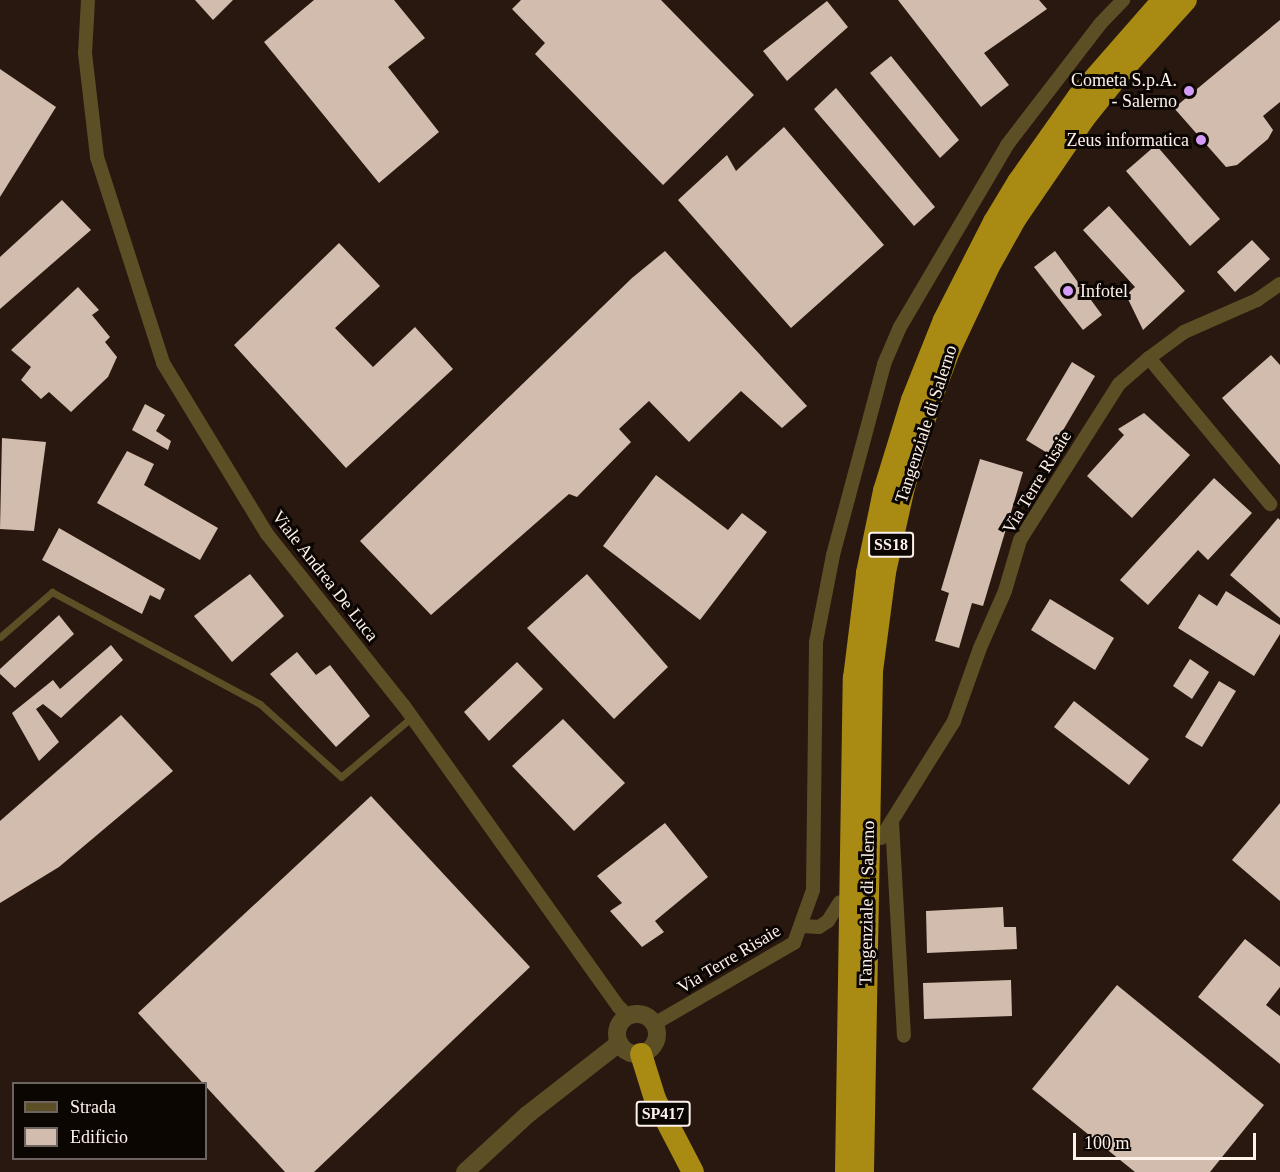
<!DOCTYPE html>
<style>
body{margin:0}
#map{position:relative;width:1280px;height:1172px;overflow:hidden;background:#29180f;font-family:Georgia,serif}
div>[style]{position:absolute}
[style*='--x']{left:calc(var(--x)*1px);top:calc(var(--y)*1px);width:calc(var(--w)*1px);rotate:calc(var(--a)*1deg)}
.building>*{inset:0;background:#d2bcae}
.service>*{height:7px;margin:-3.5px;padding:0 3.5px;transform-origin:3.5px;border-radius:3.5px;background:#5c4f26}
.minor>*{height:14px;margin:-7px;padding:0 7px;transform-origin:7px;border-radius:7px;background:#5c4f26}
.tertiary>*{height:18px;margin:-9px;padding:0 9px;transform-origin:9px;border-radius:9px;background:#5c4f26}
.tertiary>.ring{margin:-9px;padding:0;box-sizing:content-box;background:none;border:18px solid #5c4f26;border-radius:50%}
.trunk>*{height:22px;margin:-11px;padding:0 11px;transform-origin:11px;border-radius:11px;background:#a98a13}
.dots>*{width:16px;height:16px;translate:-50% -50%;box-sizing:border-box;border:3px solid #0c0603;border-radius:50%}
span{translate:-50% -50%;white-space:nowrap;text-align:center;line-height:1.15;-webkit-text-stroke:6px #0c0603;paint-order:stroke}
.shield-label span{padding:2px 4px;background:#0c0603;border:2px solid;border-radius:4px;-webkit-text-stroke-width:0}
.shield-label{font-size:16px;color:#fef2eb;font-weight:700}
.poi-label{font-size:18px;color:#fef2eb}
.right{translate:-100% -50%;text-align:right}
.left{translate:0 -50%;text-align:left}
.street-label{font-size:18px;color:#fef2eb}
.legend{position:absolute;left:12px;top:1082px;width:195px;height:78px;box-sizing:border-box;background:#0c0603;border:2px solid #6d6460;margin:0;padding:8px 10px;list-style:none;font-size:18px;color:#fef2eb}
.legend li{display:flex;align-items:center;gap:12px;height:30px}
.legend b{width:30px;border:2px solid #6d6460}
.scale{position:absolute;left:1073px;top:1133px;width:183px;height:27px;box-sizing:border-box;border:3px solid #fef2eb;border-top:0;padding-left:8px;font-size:18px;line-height:21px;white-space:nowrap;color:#fef2eb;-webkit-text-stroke:4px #0c0603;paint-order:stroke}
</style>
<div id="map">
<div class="building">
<div style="clip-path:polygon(195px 0,233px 0,213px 20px)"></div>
<div style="clip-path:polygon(314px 0,394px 0,425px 38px,388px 67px,439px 132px,379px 183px,264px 42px)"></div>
<div style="clip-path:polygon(521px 0,661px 0,754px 95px,663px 185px,535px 54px,545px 43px,512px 9px)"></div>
<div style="clip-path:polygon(898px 0,1039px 0,1047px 9px,984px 53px,1009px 85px,981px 107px)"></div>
<div style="clip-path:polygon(827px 1px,848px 27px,787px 81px,763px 51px)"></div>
<div style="clip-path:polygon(1280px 20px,1280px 102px,1263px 116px,1273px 130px,1268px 139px,1237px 165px,1226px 167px,1174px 108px)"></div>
<div style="clip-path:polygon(891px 56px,959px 140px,940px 158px,870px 73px)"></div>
<div style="clip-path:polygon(0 69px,56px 107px,0 197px)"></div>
<div style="clip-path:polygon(836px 88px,935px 207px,914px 226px,814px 109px)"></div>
<div style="clip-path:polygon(784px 127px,884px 245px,791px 328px,678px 200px,727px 155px,736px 171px)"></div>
<div style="clip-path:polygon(1156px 145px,1220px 219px,1190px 246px,1126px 171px)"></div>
<div style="clip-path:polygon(62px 200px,91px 230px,0 309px,0 257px)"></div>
<div style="clip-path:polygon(1109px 206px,1185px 291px,1143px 330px,1126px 295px,1135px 287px,1083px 230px)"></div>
<div style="clip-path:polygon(1252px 240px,1270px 259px,1235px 292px,1217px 272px)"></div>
<div style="clip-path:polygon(339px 243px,380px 286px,335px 328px,373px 367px,415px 327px,453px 369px,346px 468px,234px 345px)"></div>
<div style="clip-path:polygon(665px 251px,807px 406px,782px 428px,741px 391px,689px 442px,649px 401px,619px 429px,631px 442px,577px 497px,569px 494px,431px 615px,360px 541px,632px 278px)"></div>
<div style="clip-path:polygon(1055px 251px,1102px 315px,1083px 330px,1034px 267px)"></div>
<div style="clip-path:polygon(78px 287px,99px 310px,92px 315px,110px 337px,105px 342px,117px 357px,108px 377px,71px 412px,49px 392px,41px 399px,21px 380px,31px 367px,11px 350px)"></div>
<div style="clip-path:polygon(1271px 355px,1280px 365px,1280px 465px,1222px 398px)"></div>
<div style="clip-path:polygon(1072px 362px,1095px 376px,1049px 454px,1026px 440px)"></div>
<div style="clip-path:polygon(145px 404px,165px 415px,156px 431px,171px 441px,168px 450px,132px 430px)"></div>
<div style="clip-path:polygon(1144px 413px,1190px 455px,1132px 518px,1087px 476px,1124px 435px,1118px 429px)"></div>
<div style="clip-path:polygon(2px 438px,46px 442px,34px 531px,0 529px)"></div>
<div style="clip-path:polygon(127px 451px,154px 464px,144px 485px,218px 528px,200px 560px,97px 503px)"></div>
<div style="clip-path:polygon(980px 459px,1023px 472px,983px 606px,972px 603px,959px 648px,935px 641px,949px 593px,941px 590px)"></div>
<div style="clip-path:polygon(656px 475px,728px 530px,742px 513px,767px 532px,700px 620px,603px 546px)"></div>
<div style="clip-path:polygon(1214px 478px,1252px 513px,1208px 560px,1198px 550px,1148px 605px,1120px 580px)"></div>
<div style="clip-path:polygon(1278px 518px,1280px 520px,1280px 618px,1230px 575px)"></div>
<div style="clip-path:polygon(59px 528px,165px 589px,160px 600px,150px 595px,142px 614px,42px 560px)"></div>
<div style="clip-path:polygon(250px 574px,284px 616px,232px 662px,194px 616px)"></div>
<div style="clip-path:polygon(587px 574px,668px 667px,614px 719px,527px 628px)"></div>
<div style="clip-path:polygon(1226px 591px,1280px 625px,1280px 634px,1254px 676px,1178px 628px,1199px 594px,1217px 606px)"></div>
<div style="clip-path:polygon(1050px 599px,1114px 638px,1095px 670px,1031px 630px)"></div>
<div style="clip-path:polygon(59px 615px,74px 634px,15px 688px,0 674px,0 669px)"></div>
<div style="clip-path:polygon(111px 645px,123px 660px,61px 718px,43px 704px,36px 709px,59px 742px,39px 761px,12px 713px,53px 680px,60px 689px)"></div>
<div style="clip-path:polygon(297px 652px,316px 675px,330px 665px,370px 716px,336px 747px,270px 674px)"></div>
<div style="clip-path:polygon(1190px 659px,1209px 672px,1192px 699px,1173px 686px)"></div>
<div style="clip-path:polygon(517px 662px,543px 689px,489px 741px,464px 712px)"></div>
<div style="clip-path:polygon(1219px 681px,1236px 691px,1202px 747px,1185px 737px)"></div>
<div style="clip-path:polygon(1074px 701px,1149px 759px,1129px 785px,1054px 727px)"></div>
<div style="clip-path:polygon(121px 715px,173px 771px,59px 867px,0 903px,0 821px)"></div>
<div style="clip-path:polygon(563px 719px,625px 783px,574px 831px,512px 766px)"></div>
<div style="clip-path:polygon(371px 796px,530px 967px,314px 1172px,285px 1172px,138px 1013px)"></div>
<div style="clip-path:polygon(1280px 803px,1280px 901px,1232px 860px)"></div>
<div style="clip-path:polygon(665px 823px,708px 877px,655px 921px,664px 932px,642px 947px,610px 911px,622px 903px,597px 876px)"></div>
<div style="clip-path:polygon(1003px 907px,1004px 927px,1016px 927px,1017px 949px,927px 953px,926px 911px)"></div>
<div style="clip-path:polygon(1245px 939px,1280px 967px,1280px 987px,1266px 1005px,1280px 1016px,1280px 1064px,1198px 997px)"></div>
<div style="clip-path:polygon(1011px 980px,1012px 1016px,924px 1019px,923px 983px)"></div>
<div style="clip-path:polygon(1117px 985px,1264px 1105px,1210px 1172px,1135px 1172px,1032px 1089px)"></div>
</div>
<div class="service">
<div style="--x:0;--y:637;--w:69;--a:-40.9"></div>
<div style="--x:52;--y:592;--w:236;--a:28.3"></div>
<div style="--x:260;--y:704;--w:109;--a:42"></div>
<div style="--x:341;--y:777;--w:93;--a:-40.2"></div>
</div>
<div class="minor">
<div style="--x:88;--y:0;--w:53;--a:93.2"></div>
<div style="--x:85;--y:53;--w:105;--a:83.4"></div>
<div style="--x:97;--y:157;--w:216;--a:72.2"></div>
<div style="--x:163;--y:363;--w:200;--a:58.7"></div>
<div style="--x:267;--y:534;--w:220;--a:51.5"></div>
<div style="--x:404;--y:706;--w:370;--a:54.5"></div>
<div style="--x:619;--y:1007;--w:13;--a:45"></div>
<div style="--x:1149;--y:358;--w:190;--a:50.3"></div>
<div style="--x:892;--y:822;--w:214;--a:86.8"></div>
<div style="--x:881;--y:838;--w:138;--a:-58"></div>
<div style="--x:954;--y:721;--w:77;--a:-70.4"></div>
<div style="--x:980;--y:648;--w:62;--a:-66.3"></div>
<div style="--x:1005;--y:591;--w:53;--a:-73.6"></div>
<div style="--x:1020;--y:540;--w:185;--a:-57.6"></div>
<div style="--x:1119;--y:384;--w:40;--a:-41"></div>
<div style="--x:1149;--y:358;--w:44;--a:-36.6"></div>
<div style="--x:1184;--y:332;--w:80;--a:-23.7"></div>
<div style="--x:1257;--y:300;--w:28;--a:-35"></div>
<div style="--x:802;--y:926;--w:17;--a:3"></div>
<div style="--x:819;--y:927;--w:11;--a:-34"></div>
<div style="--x:828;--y:921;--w:22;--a:-58"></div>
<div style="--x:654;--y:1024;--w:162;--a:-30.1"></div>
<div style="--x:794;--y:943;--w:56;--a:-70.3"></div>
<div style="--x:813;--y:890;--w:248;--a:-89.3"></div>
<div style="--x:816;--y:642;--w:89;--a:-78.9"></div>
<div style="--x:833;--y:555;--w:198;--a:-75"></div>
<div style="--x:884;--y:364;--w:40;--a:-66.6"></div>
<div style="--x:900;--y:327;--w:211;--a:-59.5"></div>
<div style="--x:1007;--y:145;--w:154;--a:-52.4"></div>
<div style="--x:1101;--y:23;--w:32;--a:-46"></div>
</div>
<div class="tertiary">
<div class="ring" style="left:617px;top:1014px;width:22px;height:22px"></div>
<div style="--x:465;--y:1172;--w:84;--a:-42.6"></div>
<div style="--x:527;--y:1115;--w:117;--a:-38"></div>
</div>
<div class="trunk">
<div style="--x:641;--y:1054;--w:47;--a:72.7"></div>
<div style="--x:655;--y:1099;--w:82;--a:62.5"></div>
<div style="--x:846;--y:1172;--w:494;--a:-89.1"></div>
<div style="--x:854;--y:678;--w:106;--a:-82.9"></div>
<div style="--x:867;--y:573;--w:84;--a:-78.3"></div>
<div style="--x:884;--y:491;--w:95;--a:-72.9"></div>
<div style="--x:912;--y:400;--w:86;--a:-68.2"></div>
<div style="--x:944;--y:320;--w:110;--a:-63"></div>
<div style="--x:994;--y:222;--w:47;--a:-59"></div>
<div style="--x:1018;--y:182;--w:104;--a:-54.8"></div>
<div style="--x:1078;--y:97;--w:129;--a:-48.8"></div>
<div style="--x:863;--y:1172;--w:501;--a:-88.97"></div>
<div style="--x:872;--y:671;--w:100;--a:-82.5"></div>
<div style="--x:885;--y:572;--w:87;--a:-77.4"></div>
<div style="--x:904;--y:487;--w:89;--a:-73"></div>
<div style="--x:930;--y:402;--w:54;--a:-69.6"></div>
<div style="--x:949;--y:351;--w:92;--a:-64.8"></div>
<div style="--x:988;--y:268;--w:57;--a:-60.8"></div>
<div style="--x:1016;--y:218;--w:119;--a:-55.6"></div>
<div style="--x:1083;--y:120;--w:69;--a:-51.5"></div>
<div style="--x:1126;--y:66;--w:89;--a:-47.7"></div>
</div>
<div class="dots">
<div style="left:1189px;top:91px;background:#d59bfa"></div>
<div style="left:1201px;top:140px;background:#d59bfa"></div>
<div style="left:1068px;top:291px;background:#d59bfa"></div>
</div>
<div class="shield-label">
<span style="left:891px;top:545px">SS18</span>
<span style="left:663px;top:1114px">SP417</span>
</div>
<div class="poi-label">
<span class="right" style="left:1177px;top:91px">Cometa S.p.A.<br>- Salerno</span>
<span class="right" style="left:1189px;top:140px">Zeus informatica</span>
<span class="left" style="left:1080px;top:291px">Infotel</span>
</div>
<div class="street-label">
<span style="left:926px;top:424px;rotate:-72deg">Tangenziale di Salerno</span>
<span style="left:1037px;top:482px;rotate:-59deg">Via Terre Risaie</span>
<span style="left:325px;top:576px;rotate:52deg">Viale Andrea De Luca</span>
<span style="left:867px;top:903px;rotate:-89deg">Tangenziale di Salerno</span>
<span style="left:729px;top:959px;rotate:-31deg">Via Terre Risaie</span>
</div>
<ul class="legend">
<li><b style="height:8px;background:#5c4f26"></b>Strada</li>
<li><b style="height:16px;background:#d2bcae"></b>Edificio</li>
</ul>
<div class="scale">100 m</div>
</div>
